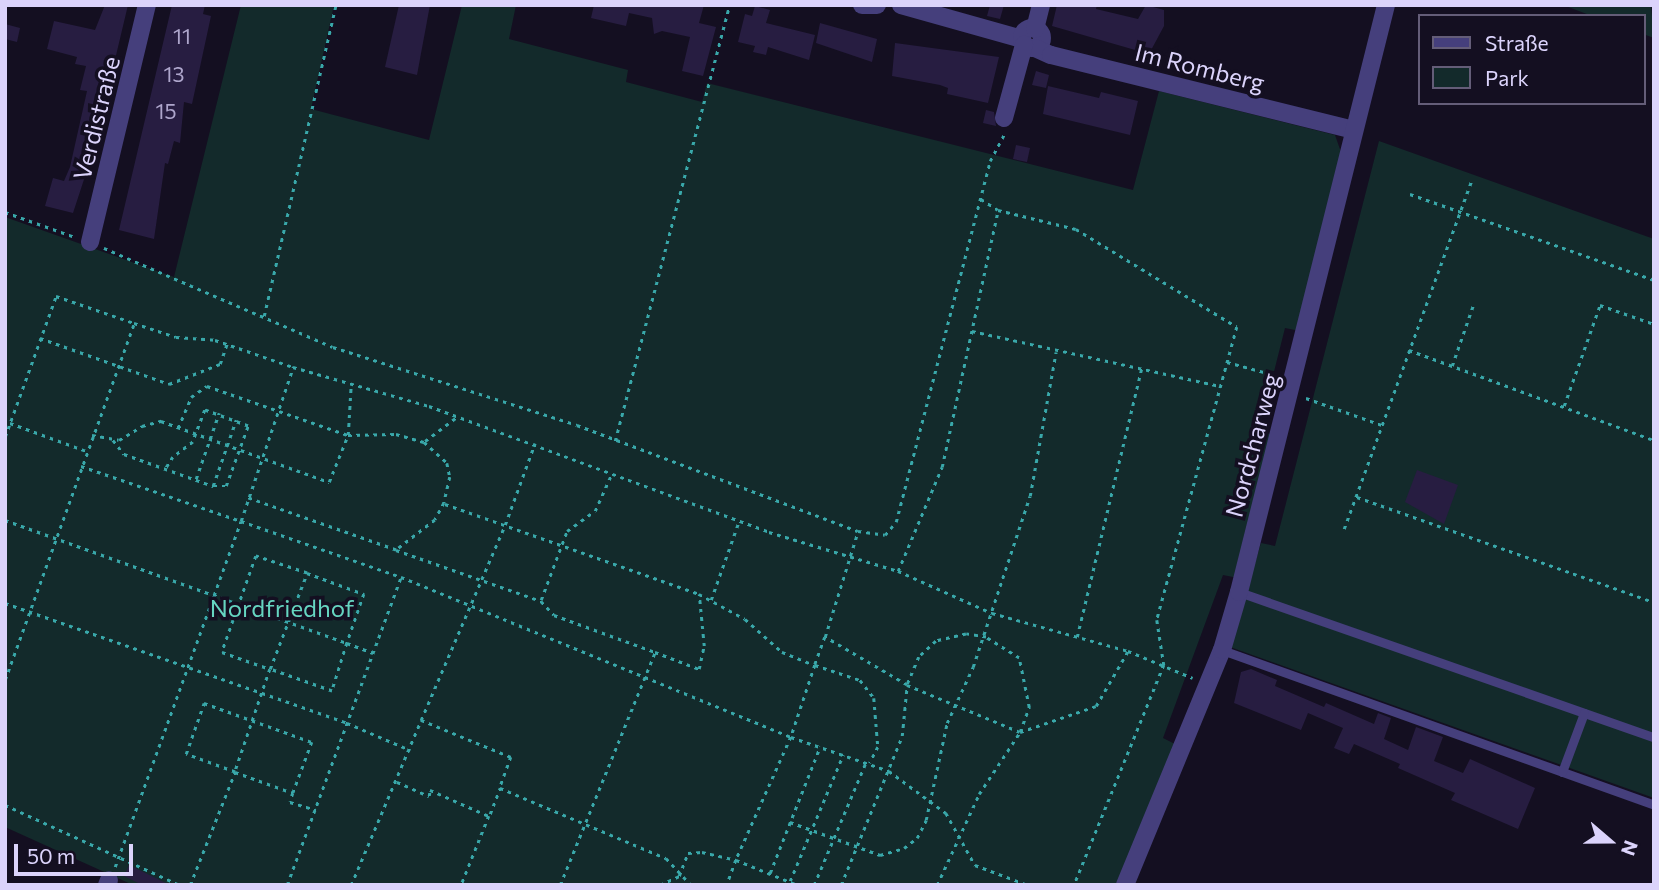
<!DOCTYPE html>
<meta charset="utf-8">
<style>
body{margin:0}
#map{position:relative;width:1659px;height:890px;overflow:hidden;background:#140f21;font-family:Commissioner,sans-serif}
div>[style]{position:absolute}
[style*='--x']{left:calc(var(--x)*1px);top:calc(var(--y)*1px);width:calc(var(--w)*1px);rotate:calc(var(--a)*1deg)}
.green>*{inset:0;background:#132a2b}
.building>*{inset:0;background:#271d41}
.path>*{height:2.5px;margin-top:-1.25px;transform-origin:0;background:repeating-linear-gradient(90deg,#39a8aa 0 3.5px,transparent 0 8.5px)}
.service>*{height:9px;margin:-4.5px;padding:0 4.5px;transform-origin:4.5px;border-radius:4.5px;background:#453f7c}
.minor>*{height:18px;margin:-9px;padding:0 9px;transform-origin:9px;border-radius:9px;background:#453f7c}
.minor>.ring{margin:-9px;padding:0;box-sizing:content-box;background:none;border:18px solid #453f7c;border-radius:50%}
span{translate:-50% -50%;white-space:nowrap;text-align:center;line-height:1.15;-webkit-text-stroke:7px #140f21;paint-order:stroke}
.number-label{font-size:21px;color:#aea6cc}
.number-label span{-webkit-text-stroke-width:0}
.street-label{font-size:24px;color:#dbd3fb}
.park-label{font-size:24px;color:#66d5c1}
.frame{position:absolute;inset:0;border:7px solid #dbd3fb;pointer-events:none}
.legend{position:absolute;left:1418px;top:14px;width:228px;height:91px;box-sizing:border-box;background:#140f21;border:2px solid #645d78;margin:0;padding:9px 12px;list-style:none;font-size:21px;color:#dbd3fb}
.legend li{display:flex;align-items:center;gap:14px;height:35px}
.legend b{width:35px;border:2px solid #645d78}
.north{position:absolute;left:1575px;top:806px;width:70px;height:70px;-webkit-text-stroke:5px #140f21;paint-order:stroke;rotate:110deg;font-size:19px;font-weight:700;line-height:28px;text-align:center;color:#dbd3fb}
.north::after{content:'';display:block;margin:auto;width:24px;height:32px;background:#dbd3fb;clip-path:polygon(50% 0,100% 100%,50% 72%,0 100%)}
.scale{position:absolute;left:14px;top:844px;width:119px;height:32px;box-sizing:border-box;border:4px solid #dbd3fb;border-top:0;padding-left:9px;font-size:21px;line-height:24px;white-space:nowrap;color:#dbd3fb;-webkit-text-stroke:5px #140f21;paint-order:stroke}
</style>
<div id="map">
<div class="green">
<div style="clip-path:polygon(241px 5px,334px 5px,311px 109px,429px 140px,462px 5px,516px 5px,509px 39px,628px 70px,626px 82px,702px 102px,707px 83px,1133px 190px,1159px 91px,1335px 135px,1342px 155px,1300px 331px,1285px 328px,1259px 431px,1274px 435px,1238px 578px,1223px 575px,1163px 738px,1177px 745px,1119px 885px,133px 885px,5px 827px,5px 217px,174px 277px)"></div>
<div style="clip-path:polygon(1563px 5px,1651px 5px,1654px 38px,1643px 34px,1643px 16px,1592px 16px)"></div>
<div style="clip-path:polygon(1379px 141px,1654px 239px,1654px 798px,1230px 647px,1261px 543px,1275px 546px)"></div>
</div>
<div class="building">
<div style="clip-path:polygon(105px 5px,128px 5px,93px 152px,73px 213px,45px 206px,53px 178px,64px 181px,70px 167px,87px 91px,80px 90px,86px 66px,75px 64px,77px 57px,47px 49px,54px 21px,95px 30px)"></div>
<div style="clip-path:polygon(172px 5px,205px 5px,203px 14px,211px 16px,192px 104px,184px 102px,180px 143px,174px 141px,168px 164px,165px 163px,154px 239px,119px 230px)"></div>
<div style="clip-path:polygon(399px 5px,430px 5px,417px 75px,385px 67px)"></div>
<div style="clip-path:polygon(594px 5px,704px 5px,699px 23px,716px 27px,703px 76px,682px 71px,690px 37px,662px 31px,654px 34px,652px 18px,629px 13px,626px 26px,591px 18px)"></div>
<div style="clip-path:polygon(990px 5px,1004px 5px,1000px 19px,987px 16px)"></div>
<div style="clip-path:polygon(1057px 5px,1097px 5px,1096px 9px,1138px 19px,1146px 5px,1164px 10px,1164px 26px,1149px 54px,1052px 26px)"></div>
<div style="clip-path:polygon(755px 6px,770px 10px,766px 23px,815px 35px,809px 60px,768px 47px,766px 55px,753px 52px,755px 46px,738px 42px,745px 14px,752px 16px)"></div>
<div style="clip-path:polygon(820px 23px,877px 39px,872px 62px,816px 43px)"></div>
<div style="clip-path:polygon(5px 24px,20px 28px,17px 42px,5px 39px)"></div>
<div style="clip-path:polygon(895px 43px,999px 57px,988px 103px,947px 94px,948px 88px,940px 85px,892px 76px)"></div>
<div style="clip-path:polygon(1036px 71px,1049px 75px,1046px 88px,1032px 85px)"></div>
<div style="clip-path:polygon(1048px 86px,1099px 98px,1101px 92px,1138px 101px,1130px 135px,1043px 114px)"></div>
<div style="clip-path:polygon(986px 110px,994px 112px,996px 126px,983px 123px)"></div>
<div style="clip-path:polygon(1016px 145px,1030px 148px,1027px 162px,1013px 159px)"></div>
<div style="clip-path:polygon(1417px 470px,1458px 485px,1444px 524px,1405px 502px)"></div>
<div style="clip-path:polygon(1251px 669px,1277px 680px,1275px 686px,1324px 707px,1326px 703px,1374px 724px,1378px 713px,1391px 718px,1384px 739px,1408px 750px,1416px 727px,1443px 737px,1434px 761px,1463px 773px,1470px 759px,1535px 788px,1518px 829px,1451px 800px,1455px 793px,1398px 768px,1400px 764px,1354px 744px,1349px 754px,1334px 748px,1343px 728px,1308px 713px,1301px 730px,1234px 703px,1241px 672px)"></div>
<div style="clip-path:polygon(129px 865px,170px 885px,142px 885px,124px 876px)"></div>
</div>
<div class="path">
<div style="--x:1410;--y:194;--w:259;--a:19.4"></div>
<div style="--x:981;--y:199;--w:20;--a:33"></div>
<div style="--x:5;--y:212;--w:74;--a:19.7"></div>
<div style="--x:104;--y:248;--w:249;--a:23.4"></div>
<div style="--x:333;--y:347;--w:256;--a:17.7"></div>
<div style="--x:577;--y:425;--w:300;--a:20.7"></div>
<div style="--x:858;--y:531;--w:27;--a:8"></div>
<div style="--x:885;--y:535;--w:17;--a:-50"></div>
<div style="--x:896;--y:522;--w:373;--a:-75.4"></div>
<div style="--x:990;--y:161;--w:32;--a:-62"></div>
<div style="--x:264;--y:316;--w:319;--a:-77"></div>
<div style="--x:972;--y:331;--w:255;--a:12.5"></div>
<div style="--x:40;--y:338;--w:137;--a:19.6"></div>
<div style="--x:169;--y:384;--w:55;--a:-21.4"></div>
<div style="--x:220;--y:364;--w:21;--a:-71"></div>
<div style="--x:1409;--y:350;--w:261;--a:20.2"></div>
<div style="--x:1227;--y:362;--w:50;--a:15.2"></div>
<div style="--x:1452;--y:366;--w:67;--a:-70.8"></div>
<div style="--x:1306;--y:398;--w:81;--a:19.6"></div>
<div style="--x:1564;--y:406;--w:107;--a:-70.4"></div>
<div style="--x:1600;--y:305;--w:57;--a:19.4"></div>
<div style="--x:10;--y:423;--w:81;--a:20.2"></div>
<div style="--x:178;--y:428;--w:34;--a:-67"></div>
<div style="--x:191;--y:397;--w:19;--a:-35"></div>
<div style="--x:207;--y:386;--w:149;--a:19.2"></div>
<div style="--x:348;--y:435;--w:48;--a:-1.2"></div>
<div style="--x:396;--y:434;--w:29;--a:16"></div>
<div style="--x:424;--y:442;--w:31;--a:42"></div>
<div style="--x:447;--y:463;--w:14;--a:78"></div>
<div style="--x:450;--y:477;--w:27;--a:103"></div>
<div style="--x:444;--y:503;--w:19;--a:118"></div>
<div style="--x:435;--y:520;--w:49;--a:142.4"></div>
<div style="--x:396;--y:550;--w:157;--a:-160.6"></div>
<div style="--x:92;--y:435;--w:27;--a:10"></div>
<div style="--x:119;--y:440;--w:27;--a:-31"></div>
<div style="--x:142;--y:426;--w:20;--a:-15"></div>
<div style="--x:161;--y:421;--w:179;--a:20"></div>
<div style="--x:329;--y:482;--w:51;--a:-68"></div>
<div style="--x:348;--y:435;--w:51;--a:-86.6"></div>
<div style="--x:5;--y:437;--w:150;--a:-70.1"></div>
<div style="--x:56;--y:296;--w:83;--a:19.1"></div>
<div style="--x:113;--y:440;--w:18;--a:52"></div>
<div style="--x:124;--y:454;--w:95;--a:19.8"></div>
<div style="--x:213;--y:486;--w:13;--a:0"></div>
<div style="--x:226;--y:486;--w:64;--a:-69.9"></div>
<div style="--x:248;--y:426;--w:46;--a:-159.6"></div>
<div style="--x:205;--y:410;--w:34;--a:111"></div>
<div style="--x:193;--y:442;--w:25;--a:143"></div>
<div style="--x:173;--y:457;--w:13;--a:122"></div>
<div style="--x:425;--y:441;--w:41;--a:-37.1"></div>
<div style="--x:615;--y:441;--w:451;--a:-75.3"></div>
<div style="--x:81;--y:466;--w:169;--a:19"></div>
<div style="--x:241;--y:521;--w:163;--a:-71.3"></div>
<div style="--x:196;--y:479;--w:70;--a:-70.8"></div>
<div style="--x:213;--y:486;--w:70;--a:-70.8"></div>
<div style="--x:1357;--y:497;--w:315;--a:19.5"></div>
<div style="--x:445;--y:504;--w:269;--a:19.5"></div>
<div style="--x:5;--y:520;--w:363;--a:19.8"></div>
<div style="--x:347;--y:643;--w:50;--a:107.4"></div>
<div style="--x:332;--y:691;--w:66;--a:-160.5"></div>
<div style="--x:270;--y:669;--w:109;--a:108.8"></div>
<div style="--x:235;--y:772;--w:62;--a:19.9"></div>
<div style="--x:293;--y:793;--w:9;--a:108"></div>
<div style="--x:290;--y:802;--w:27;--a:17"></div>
<div style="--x:1344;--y:529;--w:370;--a:-69.9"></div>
<div style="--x:396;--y:550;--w:154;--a:19.4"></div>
<div style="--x:541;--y:601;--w:19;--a:47"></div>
<div style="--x:554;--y:615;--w:108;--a:20.1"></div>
<div style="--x:898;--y:571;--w:103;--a:24.1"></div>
<div style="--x:992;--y:613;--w:141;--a:15.6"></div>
<div style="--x:307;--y:573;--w:54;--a:-161.6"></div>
<div style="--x:256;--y:556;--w:102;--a:109.5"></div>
<div style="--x:222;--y:652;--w:51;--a:19.5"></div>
<div style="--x:270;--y:669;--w:103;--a:-68.9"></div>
<div style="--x:307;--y:573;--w:61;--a:20.2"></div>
<div style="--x:364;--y:594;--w:52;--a:109.1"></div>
<div style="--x:347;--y:643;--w:28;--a:21"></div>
<div style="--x:541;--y:600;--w:74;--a:-69.4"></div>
<div style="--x:567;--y:531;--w:34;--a:-36"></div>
<div style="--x:595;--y:511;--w:42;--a:-65.9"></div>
<div style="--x:711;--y:600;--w:84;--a:-70.5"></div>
<div style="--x:5;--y:603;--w:362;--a:19.3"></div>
<div style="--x:347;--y:723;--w:69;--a:23.2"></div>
<div style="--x:825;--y:637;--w:30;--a:110"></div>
<div style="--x:815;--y:665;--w:47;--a:18.4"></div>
<div style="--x:860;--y:680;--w:23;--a:52"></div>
<div style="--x:874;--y:698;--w:49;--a:85.3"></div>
<div style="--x:878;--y:747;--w:18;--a:117"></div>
<div style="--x:1077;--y:637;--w:278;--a:-76.5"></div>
<div style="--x:5;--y:680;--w:380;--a:-70.1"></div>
<div style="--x:134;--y:323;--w:44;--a:18.4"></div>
<div style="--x:176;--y:337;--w:39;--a:4"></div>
<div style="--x:215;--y:340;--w:83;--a:19.1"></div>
<div style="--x:293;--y:367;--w:141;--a:16"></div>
<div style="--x:429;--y:406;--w:363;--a:20.3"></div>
<div style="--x:769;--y:532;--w:135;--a:16.8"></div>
<div style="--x:898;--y:571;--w:113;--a:-67.1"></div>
<div style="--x:942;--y:467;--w:263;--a:-77.7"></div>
<div style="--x:998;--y:210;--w:80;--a:13.7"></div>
<div style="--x:1076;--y:229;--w:188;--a:31.3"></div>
<div style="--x:1237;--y:327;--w:304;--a:105.3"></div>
<div style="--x:1157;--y:620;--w:46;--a:81.2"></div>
<div style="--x:1164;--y:665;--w:238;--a:112.2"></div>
<div style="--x:421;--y:720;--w:212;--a:-66.7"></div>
<div style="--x:505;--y:525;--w:87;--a:-69.9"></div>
<div style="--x:397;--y:782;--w:35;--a:24"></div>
<div style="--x:429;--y:796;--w:6;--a:-81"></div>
<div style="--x:430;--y:790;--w:64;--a:23.8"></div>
<div style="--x:489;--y:816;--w:72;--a:111.9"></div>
<div style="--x:462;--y:883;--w:4;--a:27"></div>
<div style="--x:5;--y:805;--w:192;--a:24.6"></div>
<div style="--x:490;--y:814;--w:28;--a:-69"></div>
<div style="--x:790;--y:822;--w:96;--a:20.1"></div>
<div style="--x:880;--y:855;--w:25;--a:-16"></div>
<div style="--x:904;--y:848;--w:16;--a:-38"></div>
<div style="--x:917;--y:838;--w:20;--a:-63"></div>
<div style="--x:926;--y:820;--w:99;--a:-77.8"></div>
<div style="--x:947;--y:723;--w:62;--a:-65.1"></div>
<div style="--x:973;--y:667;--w:180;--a:-71.6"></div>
<div style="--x:1030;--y:496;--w:146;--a:-79.8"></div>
<div style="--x:115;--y:867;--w:368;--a:-70"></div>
<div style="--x:241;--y:521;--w:170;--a:19.3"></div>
<div style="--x:401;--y:577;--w:422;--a:22.3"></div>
<div style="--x:791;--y:737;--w:104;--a:19.1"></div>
<div style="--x:889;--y:771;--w:71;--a:36.4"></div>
<div style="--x:946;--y:813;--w:60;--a:60.9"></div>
<div style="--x:975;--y:865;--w:57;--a:20.7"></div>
<div style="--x:770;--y:873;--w:136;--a:-68.4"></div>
<div style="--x:790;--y:881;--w:137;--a:-67.2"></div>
<div style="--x:190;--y:885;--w:122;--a:-68.3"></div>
<div style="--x:235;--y:772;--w:52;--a:-159.8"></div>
<div style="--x:186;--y:754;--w:54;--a:-70.6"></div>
<div style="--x:204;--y:703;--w:115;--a:19.9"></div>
<div style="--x:312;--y:742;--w:54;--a:110.4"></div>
<div style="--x:287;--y:885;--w:328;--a:-69.7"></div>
<div style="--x:351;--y:885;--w:179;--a:-67"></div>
<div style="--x:421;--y:720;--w:97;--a:22.3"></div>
<div style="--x:511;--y:757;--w:33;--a:110"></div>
<div style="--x:500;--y:788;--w:180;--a:22.9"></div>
<div style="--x:666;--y:858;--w:37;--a:47"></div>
<div style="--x:560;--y:885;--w:252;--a:-67.8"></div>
<div style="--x:655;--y:652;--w:47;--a:21.1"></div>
<div style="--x:699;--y:669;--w:24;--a:-78"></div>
<div style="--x:704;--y:646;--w:52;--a:-95.5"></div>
<div style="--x:699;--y:594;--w:52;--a:28.5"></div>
<div style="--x:745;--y:619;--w:50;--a:41.7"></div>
<div style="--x:782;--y:652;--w:35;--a:22"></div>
<div style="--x:815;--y:665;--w:76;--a:108.4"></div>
<div style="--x:791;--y:737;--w:135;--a:114.1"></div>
<div style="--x:736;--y:860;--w:67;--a:22"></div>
<div style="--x:660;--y:885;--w:21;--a:-25"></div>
<div style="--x:679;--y:876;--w:25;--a:-69"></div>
<div style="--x:688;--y:853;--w:14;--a:-4"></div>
<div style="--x:702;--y:852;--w:35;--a:13"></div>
<div style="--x:736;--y:860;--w:27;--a:110"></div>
<div style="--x:814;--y:885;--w:134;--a:-67.1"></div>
<div style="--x:841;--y:885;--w:161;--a:-67.7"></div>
<div style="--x:902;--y:736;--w:51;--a:-84.4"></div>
<div style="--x:907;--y:685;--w:122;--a:22.6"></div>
<div style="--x:1020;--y:732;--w:27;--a:-70"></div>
<div style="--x:1029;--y:707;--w:50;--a:-101.5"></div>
<div style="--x:1019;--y:658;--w:39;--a:-148"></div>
<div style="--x:986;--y:637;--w:20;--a:-171"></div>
<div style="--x:966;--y:634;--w:31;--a:167"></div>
<div style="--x:936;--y:641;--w:23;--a:137"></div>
<div style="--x:919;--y:657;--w:30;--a:113"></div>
<div style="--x:907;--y:685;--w:95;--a:-149.7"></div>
<div style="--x:825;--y:637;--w:111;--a:-72.7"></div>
<div style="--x:937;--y:885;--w:100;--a:-65.2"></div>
<div style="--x:979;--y:794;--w:74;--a:-56.5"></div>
<div style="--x:1020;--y:732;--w:80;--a:-18.9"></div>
<div style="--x:1096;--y:706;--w:64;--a:-59.8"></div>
<div style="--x:1128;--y:651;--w:70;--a:22.6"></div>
</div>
<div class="service">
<div style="--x:1239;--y:592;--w:440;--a:19.3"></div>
<div style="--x:1222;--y:650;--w:459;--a:19.7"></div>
<div style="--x:1562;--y:772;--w:63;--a:-69.6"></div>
</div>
<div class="minor">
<div style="--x:862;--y:5;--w:15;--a:0"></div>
<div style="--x:901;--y:5;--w:126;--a:15.7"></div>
<div class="ring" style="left:1022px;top:28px;width:2px;height:2px"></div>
<div style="--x:1035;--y:29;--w:25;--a:-76"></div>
<div style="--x:1035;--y:48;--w:17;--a:24"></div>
<div style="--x:1051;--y:55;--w:312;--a:13.9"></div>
<div style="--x:1004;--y:118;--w:76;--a:-74.7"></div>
<div style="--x:90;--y:242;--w:244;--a:-76.5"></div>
<div style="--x:107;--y:885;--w:5;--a:-68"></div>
<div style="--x:1125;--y:885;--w:254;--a:-67.6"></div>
<div style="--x:1222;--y:650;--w:60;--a:-73.7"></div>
<div style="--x:1239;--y:592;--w:605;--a:-75.94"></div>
</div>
<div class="number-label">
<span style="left:182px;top:36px">11</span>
<span style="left:174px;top:74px">13</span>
<span style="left:166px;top:111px">15</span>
</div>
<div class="street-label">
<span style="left:1200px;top:67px;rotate:14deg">Im Romberg</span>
<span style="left:96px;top:118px;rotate:-76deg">Verdistraße</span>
<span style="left:1252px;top:445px;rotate:-75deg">Nordcharweg</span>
</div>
<div class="park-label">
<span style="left:282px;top:608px">Nordfriedhof</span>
</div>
<div class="frame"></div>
<ul class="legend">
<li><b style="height:9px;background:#453f7c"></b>Straße</li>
<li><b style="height:19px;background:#132a2b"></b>Park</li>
</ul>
<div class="north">N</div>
<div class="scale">50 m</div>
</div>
